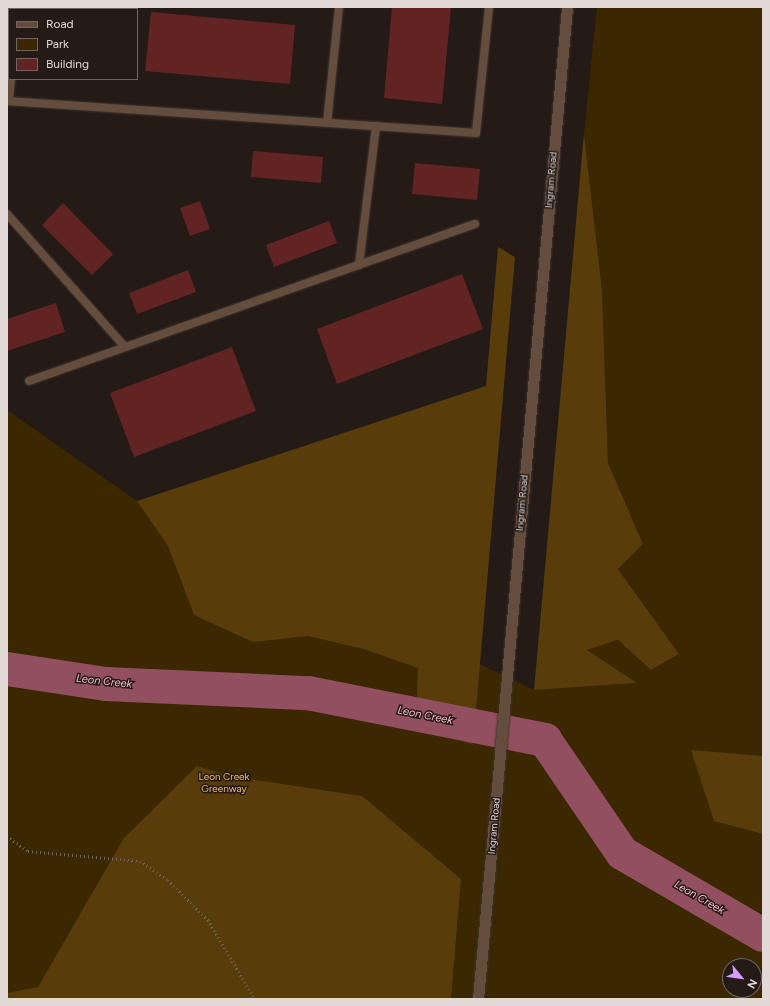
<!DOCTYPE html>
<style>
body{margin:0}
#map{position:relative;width:770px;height:1006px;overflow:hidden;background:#241a16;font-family:Figtree,sans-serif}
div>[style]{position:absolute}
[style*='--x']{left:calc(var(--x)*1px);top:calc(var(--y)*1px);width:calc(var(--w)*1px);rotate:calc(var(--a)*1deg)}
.green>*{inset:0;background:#3b2700}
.forest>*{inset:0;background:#583d0b}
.river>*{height:34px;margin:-17px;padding:0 17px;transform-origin:17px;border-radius:17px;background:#924f5f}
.building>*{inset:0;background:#622423}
.path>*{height:2.5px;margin-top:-1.25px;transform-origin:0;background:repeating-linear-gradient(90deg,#6e6562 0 1px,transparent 0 4px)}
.roads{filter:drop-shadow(0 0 1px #3e3531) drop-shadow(0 0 1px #3e3531)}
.service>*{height:8px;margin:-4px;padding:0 4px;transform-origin:4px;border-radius:4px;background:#644d3c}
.tertiary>*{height:11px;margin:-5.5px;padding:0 5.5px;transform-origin:5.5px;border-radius:5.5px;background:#644d3c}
span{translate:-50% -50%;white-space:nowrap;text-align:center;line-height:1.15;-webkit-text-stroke:3px #241a16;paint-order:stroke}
.street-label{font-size:10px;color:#e0d9d6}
.park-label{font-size:10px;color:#f2bd66}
.water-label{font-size:11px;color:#fdbfcc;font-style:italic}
.frame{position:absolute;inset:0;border:8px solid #e0d9d6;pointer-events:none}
.legend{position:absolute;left:8px;top:8px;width:130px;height:72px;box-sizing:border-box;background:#241a16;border:1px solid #6f6663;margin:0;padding:5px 7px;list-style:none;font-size:12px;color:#e0d9d6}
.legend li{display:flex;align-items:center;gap:8px;height:20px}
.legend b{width:20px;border:1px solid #6f6663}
.north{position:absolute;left:722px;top:958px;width:40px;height:40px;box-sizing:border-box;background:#241a16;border:1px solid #6f6663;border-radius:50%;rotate:119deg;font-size:11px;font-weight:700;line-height:16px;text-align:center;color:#e0d9d6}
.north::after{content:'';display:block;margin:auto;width:14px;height:18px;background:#d49cfc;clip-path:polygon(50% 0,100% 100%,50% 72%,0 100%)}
</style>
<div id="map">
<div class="green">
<div style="clip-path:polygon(evenodd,597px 7px,763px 7px,763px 999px,7px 999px,7px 410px,137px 501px,534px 690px,636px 683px,587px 650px,618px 640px,651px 670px,679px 654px,618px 569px,643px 544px,608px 463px,602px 290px,584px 133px,597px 7px,730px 966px,754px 966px,754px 990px,730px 990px,730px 966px)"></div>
</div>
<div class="forest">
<div style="clip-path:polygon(584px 133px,602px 290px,608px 463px,643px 544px,618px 569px,679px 654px,651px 670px,618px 640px,587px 650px,637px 683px,534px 690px)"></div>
<div style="clip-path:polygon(498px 247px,515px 257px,473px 745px,416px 725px,418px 668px,364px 649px,308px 636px,253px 642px,194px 615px,168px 546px,137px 501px,486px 386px)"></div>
<div style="clip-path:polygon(691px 750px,763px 756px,763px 834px,714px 821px)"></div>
<div style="clip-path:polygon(197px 766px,229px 776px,362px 796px,461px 879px,451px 999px,7px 999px,7px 993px,38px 987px,124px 838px)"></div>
</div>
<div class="river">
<div style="--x:7;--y:669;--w:100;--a:8.6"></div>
<div style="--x:106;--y:684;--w:202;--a:2.6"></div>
<div style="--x:308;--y:693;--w:242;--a:11.2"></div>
<div style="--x:545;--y:740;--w:137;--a:55.7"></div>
<div style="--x:622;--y:853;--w:163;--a:30.2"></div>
</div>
<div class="building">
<div style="clip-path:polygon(392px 7px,451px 7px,442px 104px,384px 98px)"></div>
<div style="clip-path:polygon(151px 12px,295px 25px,290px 84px,145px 71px)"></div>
<div style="clip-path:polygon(253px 151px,323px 157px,321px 183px,251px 177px)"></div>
<div style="clip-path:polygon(415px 163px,480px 169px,477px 200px,412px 194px)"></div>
<div style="clip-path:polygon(200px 201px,210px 229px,190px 236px,180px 208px)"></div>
<div style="clip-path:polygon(63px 203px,113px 254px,92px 275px,42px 225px)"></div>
<div style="clip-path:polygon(329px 221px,337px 243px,274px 267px,266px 245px)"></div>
<div style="clip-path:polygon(188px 270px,196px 292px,137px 314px,129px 293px)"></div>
<div style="clip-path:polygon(462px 274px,483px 329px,337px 384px,317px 329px)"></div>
<div style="clip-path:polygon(56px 303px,65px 332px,7px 351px,7px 319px)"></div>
<div style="clip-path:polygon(232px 347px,256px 411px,134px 457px,110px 393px)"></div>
</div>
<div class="path">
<div style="--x:7;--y:836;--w:26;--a:36"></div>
<div style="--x:28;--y:851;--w:112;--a:5.1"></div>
<div style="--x:140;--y:861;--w:34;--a:34"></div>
<div style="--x:168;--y:880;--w:57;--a:45"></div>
<div style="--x:208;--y:920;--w:92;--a:59.3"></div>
</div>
<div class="roads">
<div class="service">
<div style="--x:19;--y:9;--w:2;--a:-90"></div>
<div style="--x:7;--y:101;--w:470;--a:3.9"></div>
<div style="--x:476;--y:133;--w:127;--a:-84.1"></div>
<div style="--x:9;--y:101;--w:22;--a:-85"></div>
<div style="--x:327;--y:123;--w:117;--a:-84.1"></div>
<div style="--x:7;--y:214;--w:178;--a:48.4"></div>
<div style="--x:359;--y:265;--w:140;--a:-83"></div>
<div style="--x:29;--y:381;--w:473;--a:-19.4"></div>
</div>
<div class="tertiary">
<div style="--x:478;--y:999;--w:996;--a:-84.87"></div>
</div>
</div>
<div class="street-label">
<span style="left:551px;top:180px;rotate:-85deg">Ingram Road</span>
<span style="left:522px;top:503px;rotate:-85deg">Ingram Road</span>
<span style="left:494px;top:826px;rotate:-85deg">Ingram Road</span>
</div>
<div class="park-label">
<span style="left:224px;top:782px">Leon Creek<br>Greenway</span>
</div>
<div class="water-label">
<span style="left:104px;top:682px;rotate:6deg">Leon Creek</span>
<span style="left:425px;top:716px;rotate:11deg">Leon Creek</span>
<span style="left:699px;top:898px;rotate:30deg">Leon Creek</span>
</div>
<div class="frame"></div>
<ul class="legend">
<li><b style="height:5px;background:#644d3c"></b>Road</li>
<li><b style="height:11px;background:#3b2700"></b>Park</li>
<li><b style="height:11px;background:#622423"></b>Building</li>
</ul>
<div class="north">N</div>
</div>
